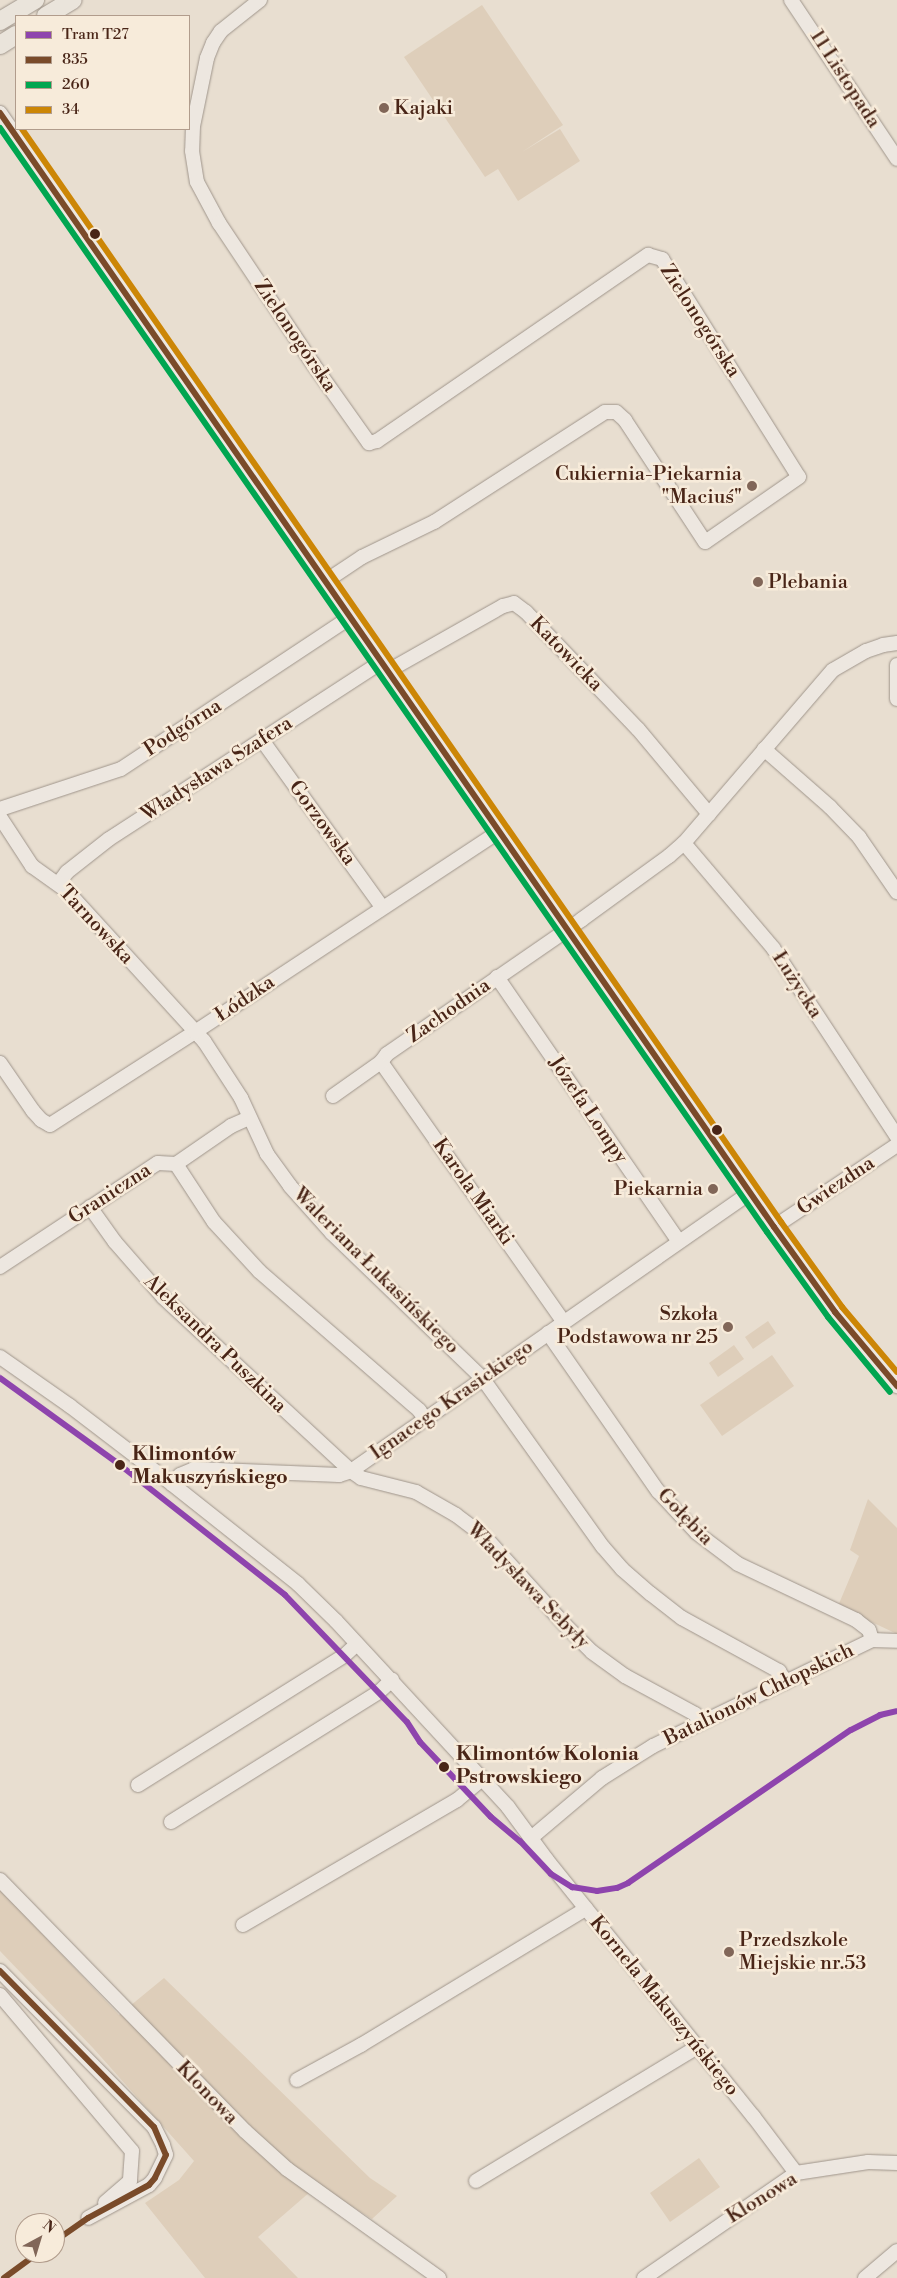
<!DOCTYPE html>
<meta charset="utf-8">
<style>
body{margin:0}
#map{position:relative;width:897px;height:2278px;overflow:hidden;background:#e8ded0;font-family:"Libre Bodoni",serif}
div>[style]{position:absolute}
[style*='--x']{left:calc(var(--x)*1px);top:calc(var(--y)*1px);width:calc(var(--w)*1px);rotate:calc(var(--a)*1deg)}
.green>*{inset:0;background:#deceba}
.roads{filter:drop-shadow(0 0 1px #9f958b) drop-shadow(0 0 1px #9f958b)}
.minor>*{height:14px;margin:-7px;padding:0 7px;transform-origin:7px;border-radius:7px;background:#ede7e0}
.major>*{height:18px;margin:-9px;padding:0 9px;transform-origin:9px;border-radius:9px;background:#eae4db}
.bus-1>*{height:6px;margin:-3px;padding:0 3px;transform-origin:3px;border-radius:3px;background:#7a4b2a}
.bus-2>*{height:6px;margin:-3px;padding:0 3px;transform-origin:3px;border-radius:3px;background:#00a651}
.bus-3>*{height:6px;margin:-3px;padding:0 3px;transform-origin:3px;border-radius:3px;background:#cc8606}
.tram-1>*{height:6px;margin:-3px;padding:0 3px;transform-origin:3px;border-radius:3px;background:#8e44ad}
.dots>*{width:14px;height:14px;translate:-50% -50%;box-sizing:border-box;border:2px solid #f7ebda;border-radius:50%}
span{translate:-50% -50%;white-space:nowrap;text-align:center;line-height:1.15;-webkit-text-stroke:5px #f7ebda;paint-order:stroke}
.street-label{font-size:20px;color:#492517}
.poi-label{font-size:20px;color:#492517}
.left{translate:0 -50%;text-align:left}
.right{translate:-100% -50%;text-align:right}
.stop-label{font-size:20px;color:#492517;font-weight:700}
.legend{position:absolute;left:15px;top:15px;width:175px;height:115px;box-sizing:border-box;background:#f7ebda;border:1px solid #b19c8c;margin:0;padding:6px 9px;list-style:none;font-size:15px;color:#492517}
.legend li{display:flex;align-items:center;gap:10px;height:25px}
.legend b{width:25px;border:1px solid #b19c8c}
.north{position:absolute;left:15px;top:2213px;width:50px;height:50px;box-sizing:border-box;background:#f7ebda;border:1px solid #b19c8c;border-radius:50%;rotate:39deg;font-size:14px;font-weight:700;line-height:20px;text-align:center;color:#492517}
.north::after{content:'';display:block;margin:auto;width:18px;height:22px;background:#816658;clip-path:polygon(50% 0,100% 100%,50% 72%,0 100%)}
</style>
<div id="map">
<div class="green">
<div style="clip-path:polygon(482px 5px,563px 125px,522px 152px,560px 129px,580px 161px,518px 201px,498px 169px,485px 177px,404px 57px)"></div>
<div style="clip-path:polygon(768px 1321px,776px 1333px,753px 1349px,745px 1337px)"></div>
<div style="clip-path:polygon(734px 1345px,744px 1359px,718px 1377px,709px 1363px)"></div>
<div style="clip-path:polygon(772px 1355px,794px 1386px,722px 1436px,700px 1405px)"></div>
<div style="clip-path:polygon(868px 1499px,897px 1528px,897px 1634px,838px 1606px,859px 1556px,850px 1550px)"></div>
<div style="clip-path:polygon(0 1889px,119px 2015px,164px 1978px,370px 2178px,397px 2196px,372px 2219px,318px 2185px,258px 2237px,298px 2278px,205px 2278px,145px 2203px,179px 2180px,194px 2161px,93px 2048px,0 1951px)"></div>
<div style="clip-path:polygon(699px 2158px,720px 2187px,670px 2222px,650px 2193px)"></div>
</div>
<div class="roads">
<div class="minor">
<div style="--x:260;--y:0;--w:50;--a:141.5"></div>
<div style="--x:221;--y:31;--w:14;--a:124"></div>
<div style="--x:213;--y:43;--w:16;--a:112"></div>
<div style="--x:207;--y:58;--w:69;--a:101.6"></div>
<div style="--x:193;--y:126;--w:25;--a:92"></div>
<div style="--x:192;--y:151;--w:31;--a:81"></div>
<div style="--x:197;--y:182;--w:47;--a:61.8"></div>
<div style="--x:219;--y:223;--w:169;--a:56.3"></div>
<div style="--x:313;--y:364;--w:97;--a:54.7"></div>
<div style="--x:369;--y:443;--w:8;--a:-14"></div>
<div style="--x:377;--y:441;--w:329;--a:-34.5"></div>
<div style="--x:648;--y:255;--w:15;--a:16"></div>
<div style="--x:662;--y:259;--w:257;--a:57.9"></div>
<div style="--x:799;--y:477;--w:114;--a:145.3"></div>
<div style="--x:705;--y:542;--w:146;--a:-123.3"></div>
<div style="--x:625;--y:420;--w:12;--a:-138"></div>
<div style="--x:616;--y:412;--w:11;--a:180"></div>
<div style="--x:605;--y:412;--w:203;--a:147.2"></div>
<div style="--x:434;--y:522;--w:80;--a:154.1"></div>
<div style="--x:362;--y:557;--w:43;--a:146.3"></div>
<div style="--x:791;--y:0;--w:191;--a:56.3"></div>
<div style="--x:0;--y:113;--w:1356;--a:55.21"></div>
<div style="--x:774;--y:1227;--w:105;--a:54.3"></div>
<div style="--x:835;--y:1312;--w:97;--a:50"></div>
<div style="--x:897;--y:665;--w:34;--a:90"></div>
<div style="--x:388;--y:671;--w:132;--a:-29.5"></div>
<div style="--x:503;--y:606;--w:11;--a:-15"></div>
<div style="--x:514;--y:603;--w:15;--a:37"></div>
<div style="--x:526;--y:612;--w:162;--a:46.3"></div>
<div style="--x:638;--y:729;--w:111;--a:50.1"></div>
<div style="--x:262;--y:740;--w:206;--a:54.3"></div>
<div style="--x:764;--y:749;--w:88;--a:41.3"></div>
<div style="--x:830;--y:807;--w:42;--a:46"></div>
<div style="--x:859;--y:837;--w:67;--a:55.4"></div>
<div style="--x:0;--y:809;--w:127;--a:-18.3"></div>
<div style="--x:121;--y:769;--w:276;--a:-33.5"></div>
<div style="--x:0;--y:817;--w:59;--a:56.9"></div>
<div style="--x:32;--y:866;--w:43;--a:35.5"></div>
<div style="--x:67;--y:891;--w:203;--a:47.6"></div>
<div style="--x:204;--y:1041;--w:68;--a:57"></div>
<div style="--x:241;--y:1098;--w:62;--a:65.1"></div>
<div style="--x:267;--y:1154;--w:39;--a:54"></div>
<div style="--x:290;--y:1186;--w:63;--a:48.2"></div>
<div style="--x:332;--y:1233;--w:210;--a:44"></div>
<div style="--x:483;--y:1379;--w:206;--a:54.5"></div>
<div style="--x:603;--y:1547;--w:29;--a:49"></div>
<div style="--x:622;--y:1569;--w:38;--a:41"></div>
<div style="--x:651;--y:1594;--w:39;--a:38"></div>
<div style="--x:682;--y:1618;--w:111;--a:28.7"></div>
<div style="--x:779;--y:1671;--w:13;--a:61"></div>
<div style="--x:684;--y:843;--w:138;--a:49.7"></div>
<div style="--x:773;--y:948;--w:226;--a:56.7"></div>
<div style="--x:58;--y:884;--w:15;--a:-53"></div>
<div style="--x:67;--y:872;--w:53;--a:-38.2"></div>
<div style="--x:109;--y:839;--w:325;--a:-33"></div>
<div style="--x:497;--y:977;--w:321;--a:55.5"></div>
<div style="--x:381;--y:1062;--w:318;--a:54.9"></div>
<div style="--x:0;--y:1063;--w:58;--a:55.5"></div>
<div style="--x:33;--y:1111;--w:12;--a:48"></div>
<div style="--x:41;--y:1120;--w:10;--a:29"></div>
<div style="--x:50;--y:1125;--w:172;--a:-32.7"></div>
<div style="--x:195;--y:1032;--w:365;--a:-33.4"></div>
<div style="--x:333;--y:1096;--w:59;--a:-35.3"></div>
<div style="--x:381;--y:1062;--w:10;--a:-53"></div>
<div style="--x:387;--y:1054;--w:236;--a:-34.6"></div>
<div style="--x:581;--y:920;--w:109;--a:-36"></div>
<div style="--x:669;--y:856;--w:20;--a:-41"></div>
<div style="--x:684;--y:843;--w:228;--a:-49.3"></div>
<div style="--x:833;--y:670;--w:38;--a:-30"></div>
<div style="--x:866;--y:651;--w:18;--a:-19"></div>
<div style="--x:883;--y:645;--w:14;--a:-8"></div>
<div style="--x:176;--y:1164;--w:69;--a:56.8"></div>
<div style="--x:214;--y:1222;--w:67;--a:47.4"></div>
<div style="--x:259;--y:1271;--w:212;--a:41"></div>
<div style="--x:419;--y:1410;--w:11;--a:56"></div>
<div style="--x:90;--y:1207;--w:43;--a:54.5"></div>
<div style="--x:115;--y:1242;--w:73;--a:48.9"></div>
<div style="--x:163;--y:1297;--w:256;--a:42.8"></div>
<div style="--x:351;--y:1471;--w:486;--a:-34.9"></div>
<div style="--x:774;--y:1227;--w:148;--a:-33.7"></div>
<div style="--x:0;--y:1267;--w:189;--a:-33.4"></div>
<div style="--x:158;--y:1163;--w:18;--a:3"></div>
<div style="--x:176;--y:1164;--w:67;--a:-34.6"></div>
<div style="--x:231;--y:1126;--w:20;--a:-24"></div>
<div style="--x:548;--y:1333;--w:193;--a:55.2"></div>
<div style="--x:658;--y:1491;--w:57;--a:47.1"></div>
<div style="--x:697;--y:1533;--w:51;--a:37.1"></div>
<div style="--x:738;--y:1564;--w:131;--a:25.4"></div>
<div style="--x:856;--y:1620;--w:16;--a:38"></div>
<div style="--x:869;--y:1630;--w:10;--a:73"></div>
<div style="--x:0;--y:1357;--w:85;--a:35"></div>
<div style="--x:70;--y:1406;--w:128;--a:37.4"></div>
<div style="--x:172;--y:1484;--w:161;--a:38.4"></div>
<div style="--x:298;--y:1584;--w:53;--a:44.2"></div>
<div style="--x:336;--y:1621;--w:253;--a:47.2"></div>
<div style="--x:508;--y:1807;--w:66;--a:53.7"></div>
<div style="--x:547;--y:1860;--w:329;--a:51.2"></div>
<div style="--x:753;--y:2116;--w:71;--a:53"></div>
<div style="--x:172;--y:1484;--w:12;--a:-48"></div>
<div style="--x:180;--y:1475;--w:15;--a:-23"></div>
<div style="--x:194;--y:1469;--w:145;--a:2.4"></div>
<div style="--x:339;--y:1475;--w:13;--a:-18"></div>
<div style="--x:351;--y:1471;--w:12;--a:35"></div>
<div style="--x:361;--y:1478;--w:57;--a:14.3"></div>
<div style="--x:416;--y:1492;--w:46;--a:29.9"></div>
<div style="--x:456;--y:1515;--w:35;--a:37"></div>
<div style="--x:484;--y:1536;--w:120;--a:47.7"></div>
<div style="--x:565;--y:1625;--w:38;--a:45"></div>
<div style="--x:592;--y:1652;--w:41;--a:36"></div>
<div style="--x:625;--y:1676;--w:80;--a:28.5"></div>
<div style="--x:695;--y:1714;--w:9;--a:58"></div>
<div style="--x:138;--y:1785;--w:244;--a:-32.1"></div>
<div style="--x:345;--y:1655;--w:16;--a:-43"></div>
<div style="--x:171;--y:1822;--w:245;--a:-32"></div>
<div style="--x:379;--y:1692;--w:18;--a:-43"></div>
<div style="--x:531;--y:1838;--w:93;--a:-40.2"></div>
<div style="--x:602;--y:1778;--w:60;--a:-32.1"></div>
<div style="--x:653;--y:1746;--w:243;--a:-25.8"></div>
<div style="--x:872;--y:1640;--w:25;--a:2"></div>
<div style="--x:0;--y:1880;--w:351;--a:45.7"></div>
<div style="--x:245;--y:2131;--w:57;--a:42.1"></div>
<div style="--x:287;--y:2169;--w:187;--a:35.6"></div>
<div style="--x:243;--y:1925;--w:248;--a:-30.3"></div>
<div style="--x:457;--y:1800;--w:34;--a:-40"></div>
<div style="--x:0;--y:1971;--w:219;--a:45.4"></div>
<div style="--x:154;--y:2127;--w:20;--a:63"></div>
<div style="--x:163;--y:2145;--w:10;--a:73"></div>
<div style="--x:166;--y:2155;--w:25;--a:116"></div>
<div style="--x:155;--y:2178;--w:9;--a:131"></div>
<div style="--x:149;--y:2185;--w:69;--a:151.6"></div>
<div style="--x:0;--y:1995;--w:204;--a:49.8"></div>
<div style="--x:132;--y:2151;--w:30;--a:94"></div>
<div style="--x:130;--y:2181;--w:33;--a:139"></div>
<div style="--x:297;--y:2080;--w:73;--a:-28.7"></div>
<div style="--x:361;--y:2045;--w:263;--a:-31.2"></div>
<div style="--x:476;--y:2181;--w:258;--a:-31.2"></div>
<div style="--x:644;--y:2278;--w:185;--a:-34.6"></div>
<div style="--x:796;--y:2173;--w:73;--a:-8.7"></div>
<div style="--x:868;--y:2162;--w:29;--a:2"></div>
<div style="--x:865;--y:2278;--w:42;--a:-40.2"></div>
</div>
<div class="major">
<div style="--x:46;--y:16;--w:31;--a:-31"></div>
<div style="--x:0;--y:21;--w:41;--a:-31"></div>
<div style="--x:0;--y:45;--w:19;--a:-32"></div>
</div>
</div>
<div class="bus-1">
<div style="--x:0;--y:113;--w:1356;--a:55.21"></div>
<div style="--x:774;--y:1227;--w:105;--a:54.3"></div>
<div style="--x:835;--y:1312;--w:97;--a:50"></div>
<div style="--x:0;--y:1971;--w:219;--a:45.4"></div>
<div style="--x:154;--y:2127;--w:30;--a:67"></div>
<div style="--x:166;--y:2155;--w:25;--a:116"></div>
<div style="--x:155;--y:2178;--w:9;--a:131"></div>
<div style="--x:149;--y:2185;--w:69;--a:151.6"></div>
<div style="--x:88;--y:2218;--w:40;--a:145.1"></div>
<div style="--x:4;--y:2278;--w:42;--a:-36.3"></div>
</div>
<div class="bus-2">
<div style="--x:0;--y:128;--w:1344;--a:55.21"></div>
<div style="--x:767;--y:1232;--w:105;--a:54.3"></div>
<div style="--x:828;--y:1317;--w:97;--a:50.4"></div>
</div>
<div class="bus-3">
<div style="--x:22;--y:129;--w:1331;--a:55.22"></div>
<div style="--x:781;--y:1222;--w:105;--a:54.3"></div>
<div style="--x:842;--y:1307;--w:85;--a:49.8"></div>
</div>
<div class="tram-1">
<div style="--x:0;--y:1378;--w:148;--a:35.9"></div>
<div style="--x:120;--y:1465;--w:210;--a:38.2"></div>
<div style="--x:285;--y:1595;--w:176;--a:46.2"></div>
<div style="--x:407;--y:1722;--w:24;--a:57"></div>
<div style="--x:420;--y:1742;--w:103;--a:46.6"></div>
<div style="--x:491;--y:1817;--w:38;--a:40"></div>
<div style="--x:520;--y:1841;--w:45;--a:46.8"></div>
<div style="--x:551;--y:1874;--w:25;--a:32"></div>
<div style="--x:572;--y:1887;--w:25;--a:9"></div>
<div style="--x:597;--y:1891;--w:20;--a:-9"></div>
<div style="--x:617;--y:1888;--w:12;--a:-24"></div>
<div style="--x:628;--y:1883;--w:270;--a:-34.5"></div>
<div style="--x:851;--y:1730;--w:33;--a:-27"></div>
<div style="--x:880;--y:1715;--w:17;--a:-13"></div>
</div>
<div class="dots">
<div style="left:384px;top:108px;background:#816658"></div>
<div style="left:95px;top:234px;background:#492517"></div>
<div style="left:752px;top:486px;background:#816658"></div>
<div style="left:758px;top:582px;background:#816658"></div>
<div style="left:717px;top:1130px;background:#492517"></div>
<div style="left:713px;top:1189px;background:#816658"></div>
<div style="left:728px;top:1327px;background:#816658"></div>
<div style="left:120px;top:1465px;background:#492517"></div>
<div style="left:444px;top:1767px;background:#492517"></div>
<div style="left:729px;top:1952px;background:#816658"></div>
</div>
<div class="street-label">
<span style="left:845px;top:79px;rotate:57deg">11 Listopada</span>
<span style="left:700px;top:321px;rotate:57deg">Zielonogórska</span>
<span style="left:295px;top:336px;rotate:56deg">Zielonogórska</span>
<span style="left:566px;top:654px;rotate:46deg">Katowicka</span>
<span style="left:183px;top:728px;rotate:-33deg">Podgórna</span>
<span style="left:217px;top:769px;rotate:-33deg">Władysława Szafera</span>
<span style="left:322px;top:823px;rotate:54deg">Gorzowska</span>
<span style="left:96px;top:925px;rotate:47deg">Tarnowska</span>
<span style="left:797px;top:985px;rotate:57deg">Łużycka</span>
<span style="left:245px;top:999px;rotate:-34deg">Łódzka</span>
<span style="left:449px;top:1011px;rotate:-35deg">Zachodnia</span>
<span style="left:588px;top:1110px;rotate:56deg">Józefa Lompy</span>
<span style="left:836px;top:1186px;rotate:-34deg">Gwiezdna</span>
<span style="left:473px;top:1192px;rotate:55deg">Karola Miarki</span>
<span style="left:110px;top:1194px;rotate:-33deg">Graniczna</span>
<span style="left:376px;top:1271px;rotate:45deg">Waleriana Łukasińskiego</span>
<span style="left:215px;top:1344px;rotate:44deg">Aleksandra Puszkina</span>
<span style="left:452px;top:1400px;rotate:-35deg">Ignacego Krasickiego</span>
<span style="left:685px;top:1517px;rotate:46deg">Gołębia</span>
<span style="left:528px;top:1586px;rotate:46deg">Władysława Sebyły</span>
<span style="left:759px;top:1695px;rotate:-26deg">Batalionów Chłopskich</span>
<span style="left:664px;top:2006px;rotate:51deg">Kornela Makuszyńskiego</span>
<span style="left:207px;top:2093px;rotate:46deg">Klonowa</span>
<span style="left:762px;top:2198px;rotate:-32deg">Klonowa</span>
</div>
<div class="poi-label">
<span class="left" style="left:394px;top:108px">Kajaki</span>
<span class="right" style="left:742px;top:486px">Cukiernia-Piekarnia<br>"Maciuś"</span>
<span class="left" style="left:768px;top:582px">Plebania</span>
<span class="right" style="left:703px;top:1189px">Piekarnia</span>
<span class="right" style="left:718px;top:1326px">Szkoła<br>Podstawowa nr 25</span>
<span class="left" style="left:739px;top:1952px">Przedszkole<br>Miejskie nr.53</span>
</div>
<div class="stop-label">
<span class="left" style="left:132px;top:1466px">Klimontów<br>Makuszyńskiego</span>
<span class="left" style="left:456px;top:1766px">Klimontów Kolonia<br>Pstrowskiego</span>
</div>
<ul class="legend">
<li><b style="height:6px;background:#8e44ad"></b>Tram T27</li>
<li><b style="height:6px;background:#7a4b2a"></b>835</li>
<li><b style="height:6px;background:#00a651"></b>260</li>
<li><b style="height:6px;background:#cc8606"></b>34</li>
</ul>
<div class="north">N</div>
</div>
